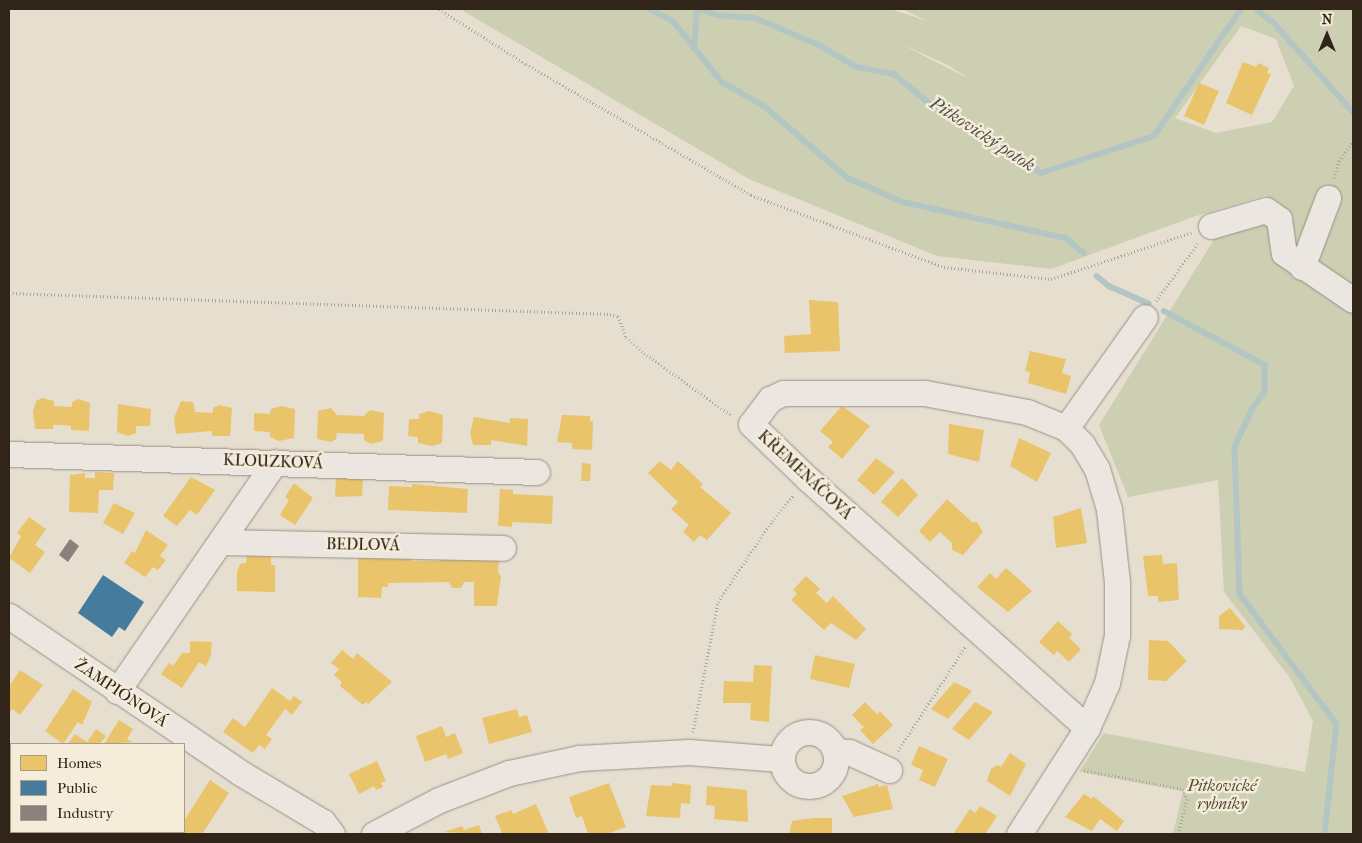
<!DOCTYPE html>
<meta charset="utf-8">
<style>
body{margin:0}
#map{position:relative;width:1362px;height:843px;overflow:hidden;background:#e6decf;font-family:"IM FELL French Canon",serif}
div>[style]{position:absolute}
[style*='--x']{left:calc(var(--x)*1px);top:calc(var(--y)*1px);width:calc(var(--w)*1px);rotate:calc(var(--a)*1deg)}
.green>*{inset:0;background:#cccfb1}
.homes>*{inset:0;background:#e9c46a}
.public>*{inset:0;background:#457b9d}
.industry>*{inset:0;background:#8a817c}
.stream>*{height:5.5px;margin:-2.75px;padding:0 2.75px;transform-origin:2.75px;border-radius:2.75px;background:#b3c6c3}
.path>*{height:3px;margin-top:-1.5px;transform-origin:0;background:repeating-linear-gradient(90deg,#aaa59e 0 1px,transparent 0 3.5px)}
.roads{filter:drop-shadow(0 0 1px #979188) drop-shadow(0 0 1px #979188)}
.minor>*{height:25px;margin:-12.5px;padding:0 12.5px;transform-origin:12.5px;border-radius:12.5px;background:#ebe7e0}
.minor>.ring{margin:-12.5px;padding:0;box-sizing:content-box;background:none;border:25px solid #ebe7e0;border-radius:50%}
span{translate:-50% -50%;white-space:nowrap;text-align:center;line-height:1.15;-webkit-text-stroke:5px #f5ecda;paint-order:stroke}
.street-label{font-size:16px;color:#312419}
.park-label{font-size:16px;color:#524c39;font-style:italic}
.water-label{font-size:18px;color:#51514b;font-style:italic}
.frame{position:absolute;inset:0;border:10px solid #312419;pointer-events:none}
.legend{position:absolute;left:10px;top:743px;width:175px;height:90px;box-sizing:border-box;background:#f5ecda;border:1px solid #a79c8d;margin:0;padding:6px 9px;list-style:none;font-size:15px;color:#312419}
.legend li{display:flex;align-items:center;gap:10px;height:25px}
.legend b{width:25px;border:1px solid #a79c8d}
.north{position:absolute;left:1302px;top:10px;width:50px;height:50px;-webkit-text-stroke:4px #f5ecda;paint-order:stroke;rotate:0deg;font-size:14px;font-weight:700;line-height:20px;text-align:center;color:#312419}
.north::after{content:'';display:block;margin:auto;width:18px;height:22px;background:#312419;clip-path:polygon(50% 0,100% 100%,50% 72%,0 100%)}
</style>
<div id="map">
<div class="green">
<div style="clip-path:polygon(evenodd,460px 9px,890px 9px,927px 21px,903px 9px,1353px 9px,1353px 834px,1173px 834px,1183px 791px,1079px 772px,1104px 733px,1305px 772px,1313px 721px,1290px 678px,1224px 592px,1218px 480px,1128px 497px,1099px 425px,1215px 238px,1260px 226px,1267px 195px,1193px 217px,1051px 269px,937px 256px,749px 179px,460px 9px,1241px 26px,1276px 39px,1294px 86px,1272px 122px,1216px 133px,1175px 118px,1241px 26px,460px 9px,899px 43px,948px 65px,966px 77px,965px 77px,899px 43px)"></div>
</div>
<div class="homes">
<div style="clip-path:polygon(1243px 62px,1256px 67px,1258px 63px,1269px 68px,1267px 73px,1271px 74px,1252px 115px,1226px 103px)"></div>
<div style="clip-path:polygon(1199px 83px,1219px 91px,1204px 125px,1184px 116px)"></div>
<div style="clip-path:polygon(809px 300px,838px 302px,840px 351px,785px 353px,784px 336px,811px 334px)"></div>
<div style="clip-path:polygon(1030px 351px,1066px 359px,1062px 373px,1071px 376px,1066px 394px,1028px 383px,1030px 372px,1025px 371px)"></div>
<div style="clip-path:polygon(42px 398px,54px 401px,54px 406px,72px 407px,72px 402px,79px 399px,90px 403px,89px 431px,71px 430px,71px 426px,62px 425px,53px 425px,53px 429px,35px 429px,33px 412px,36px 401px)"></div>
<div style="clip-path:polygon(181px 401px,193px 402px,195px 412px,213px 413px,213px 408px,220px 405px,232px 408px,230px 436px,212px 436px,212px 431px,176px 434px,174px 418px)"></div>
<div style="clip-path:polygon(118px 404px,151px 409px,150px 426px,136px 426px,136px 433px,128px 436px,117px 432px)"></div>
<div style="clip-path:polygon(281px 406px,295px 409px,294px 438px,279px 441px,270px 437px,270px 432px,254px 431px,254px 413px,270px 414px,271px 409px)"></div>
<div style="clip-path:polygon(842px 406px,870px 426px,842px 459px,828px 447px,833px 442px,820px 431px)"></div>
<div style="clip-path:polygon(331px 408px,337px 415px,364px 416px,370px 410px,384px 413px,383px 441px,371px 444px,364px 440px,364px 434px,337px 433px,336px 439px,331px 442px,317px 439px,318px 411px)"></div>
<div style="clip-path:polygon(429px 411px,443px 415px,442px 443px,432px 446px,418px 443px,418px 437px,408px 436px,409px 419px,419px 419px,419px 414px)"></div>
<div style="clip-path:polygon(562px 415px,590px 416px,590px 421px,593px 421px,592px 450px,572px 449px,572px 443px,557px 442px)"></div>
<div style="clip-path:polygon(474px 417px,510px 423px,510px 418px,528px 419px,527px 446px,491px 440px,491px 445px,473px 445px,470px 433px)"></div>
<div style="clip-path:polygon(949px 424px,984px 430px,979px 462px,948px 454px)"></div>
<div style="clip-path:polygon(1019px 438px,1051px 453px,1037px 482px,1010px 466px)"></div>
<div style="clip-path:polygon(876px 458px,895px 472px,874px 495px,857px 480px)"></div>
<div style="clip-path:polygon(660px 461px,671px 470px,678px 461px,703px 484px,700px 487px,731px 513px,707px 540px,700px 535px,694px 542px,683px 532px,689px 525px,671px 509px,678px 502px,648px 473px)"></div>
<div style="clip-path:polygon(582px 463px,591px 464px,590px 481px,581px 481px)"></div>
<div style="clip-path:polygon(95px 472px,114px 473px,113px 490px,99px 490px,98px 513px,69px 512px,70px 475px,85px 473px,85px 478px,95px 478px)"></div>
<div style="clip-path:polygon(191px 477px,215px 490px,197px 515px,190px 510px,177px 526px,163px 516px)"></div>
<div style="clip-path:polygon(336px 477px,363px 478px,362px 496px,335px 497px)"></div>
<div style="clip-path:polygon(902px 478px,918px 495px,898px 517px,881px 502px)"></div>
<div style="clip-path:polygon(294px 483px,313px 498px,295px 525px,280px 515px,289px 500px,285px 497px)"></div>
<div style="clip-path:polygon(412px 484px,468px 489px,467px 513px,388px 510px,389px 486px,412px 487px)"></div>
<div style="clip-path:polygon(500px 489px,513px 490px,513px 494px,553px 496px,552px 524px,512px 522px,512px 527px,498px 526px)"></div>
<div style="clip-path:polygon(947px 499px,972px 522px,977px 522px,983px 532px,963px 555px,952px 550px,952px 543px,940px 532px,930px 542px,919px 531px)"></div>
<div style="clip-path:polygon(114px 503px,135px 513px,123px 534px,103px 523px)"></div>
<div style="clip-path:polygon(1081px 508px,1087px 543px,1056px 548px,1053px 517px)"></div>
<div style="clip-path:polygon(29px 517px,46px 529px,35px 545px,45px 552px,30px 573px,9px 558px,21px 536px,17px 533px)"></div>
<div style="clip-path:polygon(146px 530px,168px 545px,160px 556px,166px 560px,158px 570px,153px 567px,145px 577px,124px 563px,132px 551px,135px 553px)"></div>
<div style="clip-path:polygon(247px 549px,271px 550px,271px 565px,275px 565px,275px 592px,237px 591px,237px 571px,240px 564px,246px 563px)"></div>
<div style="clip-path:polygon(1162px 555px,1163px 564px,1177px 563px,1179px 600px,1158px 602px,1158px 596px,1148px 596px,1143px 556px)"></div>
<div style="clip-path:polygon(358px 556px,411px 557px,411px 561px,441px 561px,441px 558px,499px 559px,498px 573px,501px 576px,497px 606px,474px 606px,474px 582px,464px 582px,461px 588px,452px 588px,449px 582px,388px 583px,388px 587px,382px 587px,381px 598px,358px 597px)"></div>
<div style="clip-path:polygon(1006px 568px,1032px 591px,1008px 612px,977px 587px,990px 573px,996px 579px)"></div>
<div style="clip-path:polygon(806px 576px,820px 589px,816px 593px,827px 603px,833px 596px,866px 629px,856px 640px,831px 623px,824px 630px,791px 600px,797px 594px,793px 590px)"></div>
<div style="clip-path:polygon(1230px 608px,1245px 626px,1243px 630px,1219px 629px,1219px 616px)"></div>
<div style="clip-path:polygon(1058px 621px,1072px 634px,1069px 638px,1081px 649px,1069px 662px,1057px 651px,1054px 655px,1039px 642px)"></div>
<div style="clip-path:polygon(1149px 640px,1168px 641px,1187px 661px,1166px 681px,1148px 680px)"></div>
<div style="clip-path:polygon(190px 641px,212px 642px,211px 655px,206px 666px,199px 662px,182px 688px,161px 674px,169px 663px,173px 666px,182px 653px,190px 653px)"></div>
<div style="clip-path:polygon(342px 650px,353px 659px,357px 653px,392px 682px,368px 704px,366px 702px,363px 705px,340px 686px,342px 682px,334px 675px,339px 669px,331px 663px)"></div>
<div style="clip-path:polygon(815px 655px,855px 664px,849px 688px,810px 679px)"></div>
<div style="clip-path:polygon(754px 665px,772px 666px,769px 722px,750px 720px,751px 703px,723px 703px,724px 681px,753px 682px)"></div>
<div style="clip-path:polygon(20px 670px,43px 685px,20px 715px,12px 709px,9px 715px,9px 687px)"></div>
<div style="clip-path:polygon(954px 682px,972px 691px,948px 719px,931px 709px)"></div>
<div style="clip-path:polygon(272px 688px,290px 701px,294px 696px,302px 702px,292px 715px,285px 709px,266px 735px,272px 739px,265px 749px,259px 745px,253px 753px,223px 732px,233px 718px,245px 727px)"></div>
<div style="clip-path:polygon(73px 689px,92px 702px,82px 725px,78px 722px,63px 744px,45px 731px)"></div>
<div style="clip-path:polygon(865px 702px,877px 714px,880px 711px,893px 725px,873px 744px,860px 730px,864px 727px,852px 715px)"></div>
<div style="clip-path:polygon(975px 702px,993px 712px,969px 740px,952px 729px)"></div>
<div style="clip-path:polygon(517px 709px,519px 717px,527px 715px,532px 732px,489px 744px,482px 718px)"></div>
<div style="clip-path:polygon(119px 720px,133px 729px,127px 739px,133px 742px,104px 744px)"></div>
<div style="clip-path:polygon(442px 726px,446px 737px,455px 733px,463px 753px,448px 759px,446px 754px,425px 762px,416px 736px)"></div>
<div style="clip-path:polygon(96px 729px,106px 736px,100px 744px,68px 744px,75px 734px,87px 742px)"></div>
<div style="clip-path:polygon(919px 746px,948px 759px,935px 787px,919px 780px,923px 770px,911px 765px)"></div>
<div style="clip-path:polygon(1010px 753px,1026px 764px,1010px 796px,987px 781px,991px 769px,997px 765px,1001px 767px)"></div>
<div style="clip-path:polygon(377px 761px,386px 781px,381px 783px,383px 787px,376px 790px,374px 786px,359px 794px,349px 774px)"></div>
<div style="clip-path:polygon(210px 780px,229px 793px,202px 834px,175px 834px,184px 832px,184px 821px)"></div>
<div style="clip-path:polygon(609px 783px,626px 827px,607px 834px,588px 834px,582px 816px,576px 818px,569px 797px)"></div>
<div style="clip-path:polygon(672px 783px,691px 785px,690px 804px,681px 803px,680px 818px,646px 816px,651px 785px,672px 786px)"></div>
<div style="clip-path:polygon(878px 784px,879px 787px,887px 785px,893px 809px,854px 817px,842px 796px)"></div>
<div style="clip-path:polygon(707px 786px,747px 790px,748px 822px,714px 819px,715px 806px,706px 805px)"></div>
<div style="clip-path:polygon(1084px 794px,1092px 799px,1093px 796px,1124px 821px,1117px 831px,1100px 819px,1092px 831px,1065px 817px)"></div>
<div style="clip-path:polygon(536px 804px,549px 834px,502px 833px,495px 816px,511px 810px,513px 814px)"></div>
<div style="clip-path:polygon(980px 806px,997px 816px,985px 834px,953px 834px,970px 809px,975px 813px)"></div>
<div style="clip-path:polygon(813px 818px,832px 818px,832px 834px,789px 834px,792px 821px)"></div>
<div style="clip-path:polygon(479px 825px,482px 834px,444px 832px,462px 826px,464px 830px)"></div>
</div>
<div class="public">
<div style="clip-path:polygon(103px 575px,144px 602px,125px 631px,119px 627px,112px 637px,78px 613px)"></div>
</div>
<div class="industry">
<div style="clip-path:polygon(70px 539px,79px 546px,68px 562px,59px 555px)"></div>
</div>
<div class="stream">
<div style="--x:650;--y:9;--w:27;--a:28"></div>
<div style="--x:674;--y:22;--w:77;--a:51.3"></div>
<div style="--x:722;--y:82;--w:48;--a:29.7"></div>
<div style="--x:764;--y:106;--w:111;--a:40.6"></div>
<div style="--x:848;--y:178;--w:60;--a:23.6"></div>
<div style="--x:903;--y:202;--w:167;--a:12.5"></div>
<div style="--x:1066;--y:238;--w:23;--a:40"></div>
<div style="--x:701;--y:9;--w:17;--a:21"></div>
<div style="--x:717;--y:15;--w:38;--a:5"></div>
<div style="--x:755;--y:18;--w:69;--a:22.9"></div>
<div style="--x:819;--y:45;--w:44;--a:30.1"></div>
<div style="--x:857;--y:67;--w:38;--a:11"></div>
<div style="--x:894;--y:74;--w:52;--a:39.5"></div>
<div style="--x:934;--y:107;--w:52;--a:28.5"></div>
<div style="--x:980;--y:132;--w:73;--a:33.9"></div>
<div style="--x:1041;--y:173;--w:119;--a:-18.1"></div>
<div style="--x:1154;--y:136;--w:154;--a:-55.6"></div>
<div style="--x:1256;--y:9;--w:24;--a:38"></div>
<div style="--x:1275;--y:24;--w:118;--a:48.4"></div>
<div style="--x:694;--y:49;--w:40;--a:-85.7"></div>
<div style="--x:1097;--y:276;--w:16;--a:40"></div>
<div style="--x:1109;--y:286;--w:43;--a:23.6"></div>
<div style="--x:1164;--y:311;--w:115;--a:28.1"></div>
<div style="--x:1265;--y:365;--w:27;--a:90"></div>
<div style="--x:1265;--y:392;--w:20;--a:127"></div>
<div style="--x:1253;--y:408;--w:43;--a:114.8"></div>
<div style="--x:1235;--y:447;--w:147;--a:88.1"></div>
<div style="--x:1240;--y:594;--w:162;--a:53.3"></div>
<div style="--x:1337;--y:724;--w:111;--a:96.2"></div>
</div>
<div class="path">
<div style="--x:439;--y:9;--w:103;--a:32.3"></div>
<div style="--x:526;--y:64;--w:260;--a:30.2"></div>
<div style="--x:751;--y:195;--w:206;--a:20.5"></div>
<div style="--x:944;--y:267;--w:108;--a:6.4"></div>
<div style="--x:1051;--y:279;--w:150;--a:-18.3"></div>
<div style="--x:1334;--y:178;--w:18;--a:-74"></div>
<div style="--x:1339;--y:161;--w:24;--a:-54"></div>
<div style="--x:9;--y:293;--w:601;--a:2"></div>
<div style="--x:610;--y:314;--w:8;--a:14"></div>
<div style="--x:618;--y:316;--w:22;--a:69"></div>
<div style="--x:626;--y:337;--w:24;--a:42"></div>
<div style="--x:644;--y:353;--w:108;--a:35.6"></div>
<div style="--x:1156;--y:301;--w:72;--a:-54.1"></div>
<div style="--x:693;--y:732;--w:132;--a:-79.1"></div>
<div style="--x:718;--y:602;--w:97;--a:-56.3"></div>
<div style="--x:772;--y:521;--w:34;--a:-50"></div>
<div style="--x:898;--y:751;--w:124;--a:-57.2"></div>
<div style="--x:1084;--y:770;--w:101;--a:10.9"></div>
<div style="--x:1183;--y:789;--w:11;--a:68"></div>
<div style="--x:1187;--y:799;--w:36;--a:104"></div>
</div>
<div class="roads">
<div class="minor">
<div style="--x:1211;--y:226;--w:57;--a:-16.2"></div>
<div style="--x:1266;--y:210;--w:16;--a:35"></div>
<div style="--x:1279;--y:219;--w:34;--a:82"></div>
<div style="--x:1284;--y:253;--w:83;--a:34.3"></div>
<div style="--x:1302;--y:267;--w:74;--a:-69.4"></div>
<div style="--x:1066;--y:428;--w:136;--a:-54.6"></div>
<div style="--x:9;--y:454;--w:528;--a:1.95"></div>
<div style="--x:223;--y:542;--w:280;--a:1.2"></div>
<div style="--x:9;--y:616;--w:278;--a:34.1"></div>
<div style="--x:239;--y:772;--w:98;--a:30.8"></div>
<div style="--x:323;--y:822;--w:15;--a:53"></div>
<div style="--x:117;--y:691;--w:278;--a:-55.4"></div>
<div class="ring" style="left:782px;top:732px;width:29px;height:29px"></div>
<div style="--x:835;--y:751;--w:14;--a:4"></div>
<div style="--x:849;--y:752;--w:44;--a:24.2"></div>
<div style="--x:374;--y:834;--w:73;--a:-27.6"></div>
<div style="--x:439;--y:800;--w:75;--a:-21.1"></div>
<div style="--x:509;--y:773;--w:72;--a:-12.1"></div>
<div style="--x:579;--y:758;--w:110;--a:-3.1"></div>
<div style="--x:689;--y:752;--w:92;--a:4.4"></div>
<div style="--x:1019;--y:834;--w:126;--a:-57.3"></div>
<div style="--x:1087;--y:728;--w:49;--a:-66"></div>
<div style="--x:1107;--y:683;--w:49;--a:-78.2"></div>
<div style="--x:1117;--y:635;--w:53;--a:-90"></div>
<div style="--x:1117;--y:582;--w:73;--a:-96.3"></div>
<div style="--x:1109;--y:509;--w:42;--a:-106.7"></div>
<div style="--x:1097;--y:469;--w:29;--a:-121"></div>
<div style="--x:1082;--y:444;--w:23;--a:-135"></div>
<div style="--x:1066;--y:428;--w:42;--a:-157.7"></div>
<div style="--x:1027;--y:412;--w:105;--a:-169.5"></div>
<div style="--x:924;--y:393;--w:141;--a:180"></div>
<div style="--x:783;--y:393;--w:14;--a:155"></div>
<div style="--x:770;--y:399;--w:31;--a:127"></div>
<div style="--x:751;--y:424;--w:79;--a:44"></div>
<div style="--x:808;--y:479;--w:374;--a:41.7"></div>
</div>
</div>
<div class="street-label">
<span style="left:273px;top:462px;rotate:2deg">KLOUZKOVÁ</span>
<span style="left:805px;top:475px;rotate:43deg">KŘEMENÁČOVÁ</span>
<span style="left:363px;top:545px;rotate:1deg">BEDLOVÁ</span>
<span style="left:121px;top:693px;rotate:34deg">ŽAMPIÓNOVÁ</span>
</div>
<div class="park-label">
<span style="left:1222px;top:795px">Pitkovické<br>rybníky</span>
</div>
<div class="water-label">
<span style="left:982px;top:135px;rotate:33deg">Pitkovický potok</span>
</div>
<div class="frame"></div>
<ul class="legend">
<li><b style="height:14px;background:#e9c46a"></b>Homes</li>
<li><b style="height:14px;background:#457b9d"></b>Public</li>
<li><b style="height:14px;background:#8a817c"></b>Industry</li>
</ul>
<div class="north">N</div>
</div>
